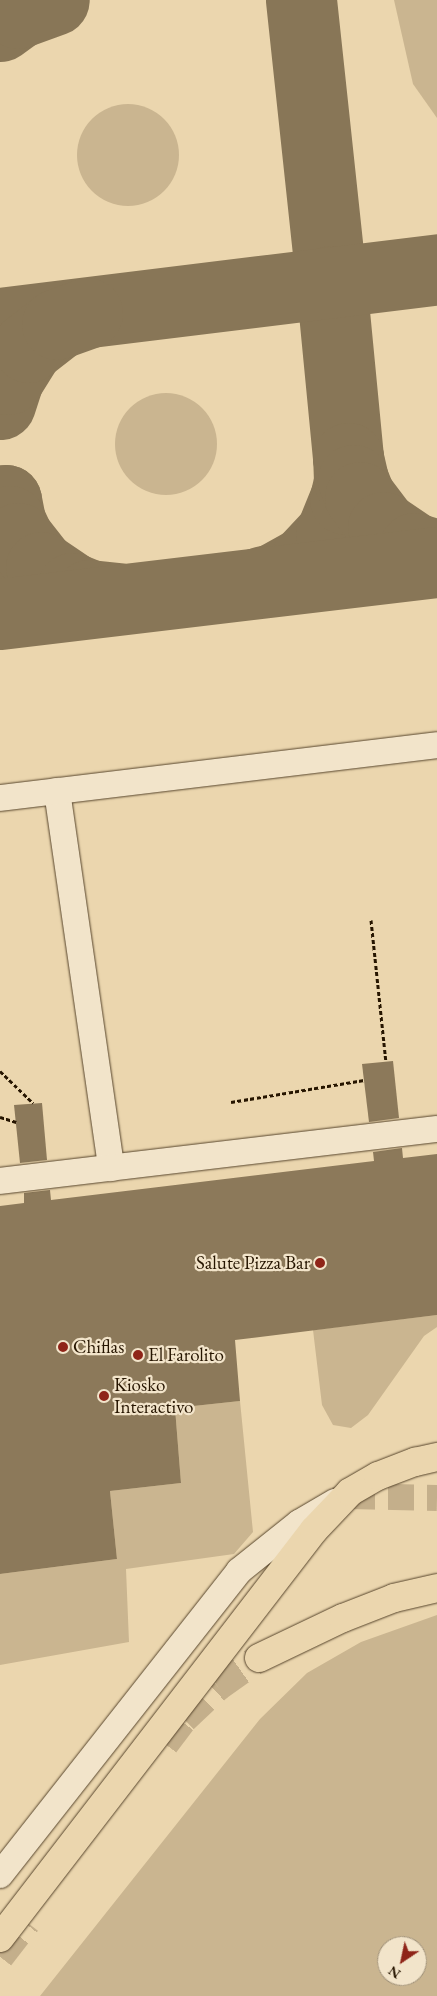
<!DOCTYPE html>
<style>
body{margin:0}
#map{position:relative;width:437px;height:1996px;overflow:hidden;background:#ebd6ae;font-family:"EB Garamond",serif}
div>[style]{position:absolute}
[style*='--x']{left:calc(var(--x)*1px);top:calc(var(--y)*1px);width:calc(var(--w)*1px);rotate:calc(var(--a)*1deg)}
.green>*{inset:0;background:#cab590}
.round{border-radius:50%}
.taxiway>*{height:71px;margin:-35.5px;padding:0 35.5px;transform-origin:35.5px;border-radius:35.5px;background:#887657}
.building>*{inset:0;background:#8c795a}
.minor-tunnel>*{height:26px;margin-top:-13px;transform-origin:0;background:repeating-linear-gradient(90deg,#c4af8b 0 26px,transparent 0 39px)}
.major-tunnel>*{height:28px;margin-top:-14px;transform-origin:0;background:repeating-linear-gradient(90deg,#c4af8b 0 28px,transparent 0 42px)}
.path>*{height:3px;margin-top:-1.5px;transform-origin:0;background:repeating-linear-gradient(90deg,#261500 0 4px,transparent 0 6.5px)}
.roads{filter:drop-shadow(0 0 1px #57452c) drop-shadow(0 0 1px #57452c)}
.minor>*{height:26px;margin:-13px;padding:0 13px;transform-origin:13px;border-radius:13px;background:#f2e4ca}
.major>*{height:28px;margin:-14px;padding:0 14px;transform-origin:14px;border-radius:14px;background:#ebd6ae}
.bridges{filter:drop-shadow(0 0 1px #57452c) drop-shadow(0 0 1px #57452c)}
.minor-bridge>*{height:26px;margin:-13px;padding:0 13px;transform-origin:13px;border-radius:13px;background:#f2e4ca}
.major-bridge>*{height:28px;margin:-14px;padding:0 14px;transform-origin:14px;border-radius:14px;background:#ebd6ae}
.dots>*{width:14px;height:14px;translate:-50% -50%;box-sizing:border-box;border:2px solid #f2e4ca;border-radius:50%}
span{translate:-50% -50%;white-space:nowrap;text-align:center;line-height:1.15;-webkit-text-stroke:4.5px #f2e4ca;paint-order:stroke}
.poi-label{font-size:19px;color:#261500}
.right{translate:-100% -50%;text-align:right}
.left{translate:0 -50%;text-align:left}
.north{position:absolute;left:377px;top:1936px;width:50px;height:50px;box-sizing:border-box;background:#f2e4ca;border:1px solid #a09179;border-radius:50%;rotate:214deg;font-size:14px;font-weight:700;line-height:20px;text-align:center;color:#261500}
.north::after{content:'';display:block;margin:auto;width:18px;height:22px;background:#8f2418;clip-path:polygon(50% 0,100% 100%,50% 72%,0 100%)}
</style>
<div id="map">
<div class="green">
<div style="clip-path:polygon(394px 0,437px 0,437px 118px,413px 84px)"></div>
<div class="round" style="left:77px;top:104px;width:102px;height:102px"></div>
<div class="round" style="left:115px;top:393px;width:102px;height:102px"></div>
<div style="clip-path:polygon(437px 1315px,437px 1327px,424px 1336px,368px 1415px,351px 1428px,333px 1425px,322px 1405px,313px 1330px)"></div>
<div style="clip-path:polygon(240px 1401px,253px 1532px,234px 1554px,126px 1569px,129px 1642px,0 1665px,0 1574px,117px 1559px,110px 1491px,181px 1483px,175px 1408px)"></div>
<div style="clip-path:polygon(evenodd,437px 1615px,437px 1996px,40px 1996px,260px 1719px,307px 1673px,361px 1642px,437px 1615px,387px 1946px,417px 1946px,417px 1976px,387px 1976px,387px 1946px)"></div>
</div>
<div class="taxiway">
<div style="--x:301;--y:0;--w:283;--a:83.9"></div>
<div style="--x:331;--y:281;--w:178;--a:84.5"></div>
<div style="--x:0;--y:26;--w:22;--a:-36"></div>
<div style="--x:18;--y:13;--w:38;--a:-20"></div>
<div style="--x:0;--y:323;--w:440;--a:-7"></div>
<div style="--x:0;--y:404;--w:26;--a:-72"></div>
<div style="--x:8;--y:379;--w:38;--a:-58"></div>
<div style="--x:28;--y:347;--w:37;--a:-38"></div>
<div style="--x:57;--y:324;--w:32;--a:-20"></div>
<div style="--x:0;--y:547;--w:27;--a:-77"></div>
<div style="--x:6;--y:521;--w:21;--a:-90"></div>
<div style="--x:6;--y:500;--w:21;--a:79"></div>
<div style="--x:10;--y:521;--w:19;--a:65"></div>
<div style="--x:18;--y:538;--w:37;--a:52"></div>
<div style="--x:41;--y:567;--w:37;--a:34"></div>
<div style="--x:72;--y:588;--w:18;--a:22"></div>
<div style="--x:89;--y:595;--w:31;--a:6"></div>
<div style="--x:260;--y:582;--w:13;--a:-13"></div>
<div style="--x:273;--y:579;--w:37;--a:-29"></div>
<div style="--x:305;--y:561;--w:38;--a:-47"></div>
<div style="--x:331;--y:533;--w:37;--a:-68"></div>
<div style="--x:345;--y:499;--w:18;--a:-77"></div>
<div style="--x:349;--y:481;--w:23;--a:-92"></div>
<div style="--x:348;--y:458;--w:23;--a:77"></div>
<div style="--x:353;--y:480;--w:18;--a:68"></div>
<div style="--x:360;--y:497;--w:38;--a:53"></div>
<div style="--x:383;--y:527;--w:37;--a:34"></div>
<div style="--x:414;--y:548;--w:24;--a:17"></div>
<div style="--x:0;--y:614;--w:440;--a:-6.8"></div>
</div>
<div class="building">
<div style="clip-path:polygon(393px 1061px,399px 1118px,369px 1122px,362px 1064px)"></div>
<div style="clip-path:polygon(42px 1103px,47px 1160px,20px 1163px,14px 1105px)"></div>
<div style="clip-path:polygon(402px 1148px,403px 1158px,437px 1154px,437px 1315px,235px 1340px,240px 1401px,175px 1408px,181px 1483px,110px 1491px,117px 1559px,0 1574px,0 1206px,24px 1203px,24px 1193px,50px 1190px,51px 1200px,374px 1161px,373px 1152px)"></div>
</div>
<div class="minor-tunnel">
<div style="--x:336;--y:1500;--w:14;--a:-17"></div>
<div style="--x:349;--y:1496;--w:88;--a:1.3"></div>
</div>
<div class="major-tunnel">
<div style="--x:165;--y:1744;--w:31;--a:-53"></div>
<div style="--x:184;--y:1719;--w:47;--a:-43.3"></div>
<div style="--x:218;--y:1687;--w:50;--a:-35.3"></div>
<div style="--x:0;--y:1957;--w:44;--a:-52.4"></div>
</div>
<div class="path">
<div style="--x:371;--y:920;--w:143;--a:84"></div>
<div style="--x:0;--y:1071;--w:46;--a:44.1"></div>
<div style="--x:231;--y:1102;--w:135;--a:-9.4"></div>
<div style="--x:0;--y:1117;--w:17;--a:17"></div>
</div>
<div class="roads">
<div class="minor">
<div style="--x:57;--y:791;--w:381;--a:81.8"></div>
<div style="--x:0;--y:798;--w:440;--a:-6.9"></div>
<div style="--x:0;--y:1181;--w:440;--a:-6.8"></div>
</div>
<div class="major">
<div style="--x:259;--y:1658;--w:93;--a:-25.5"></div>
<div style="--x:343;--y:1618;--w:55;--a:-21.4"></div>
<div style="--x:394;--y:1598;--w:44;--a:-13.1"></div>
</div>
</div>
<div class="bridges">
<div class="minor-bridge">
<div style="--x:0;--y:1875;--w:387;--a:-51.8"></div>
<div style="--x:239;--y:1571;--w:77;--a:-38.7"></div>
<div style="--x:299;--y:1523;--w:42;--a:-30.3"></div>
</div>
<div class="major-bridge">
<div style="--x:0;--y:1938;--w:515;--a:-52.42"></div>
<div style="--x:314;--y:1530;--w:52;--a:-46.5"></div>
<div style="--x:350;--y:1492;--w:32;--a:-30"></div>
<div style="--x:378;--y:1476;--w:40;--a:-21"></div>
<div style="--x:415;--y:1462;--w:23;--a:-13"></div>
</div>
</div>
<div class="dots">
<div style="left:320px;top:1263px;background:#8f2418"></div>
<div style="left:63px;top:1347px;background:#8f2418"></div>
<div style="left:138px;top:1355px;background:#8f2418"></div>
<div style="left:104px;top:1396px;background:#8f2418"></div>
</div>
<div class="poi-label">
<span class="right" style="left:310px;top:1263px">Salute Pizza Bar</span>
<span class="left" style="left:73px;top:1347px">Chiflas</span>
<span class="left" style="left:148px;top:1355px">El Farolito</span>
<span class="left" style="left:114px;top:1396px">Kiosko<br>Interactivo</span>
</div>
<div class="north">N</div>
</div>
